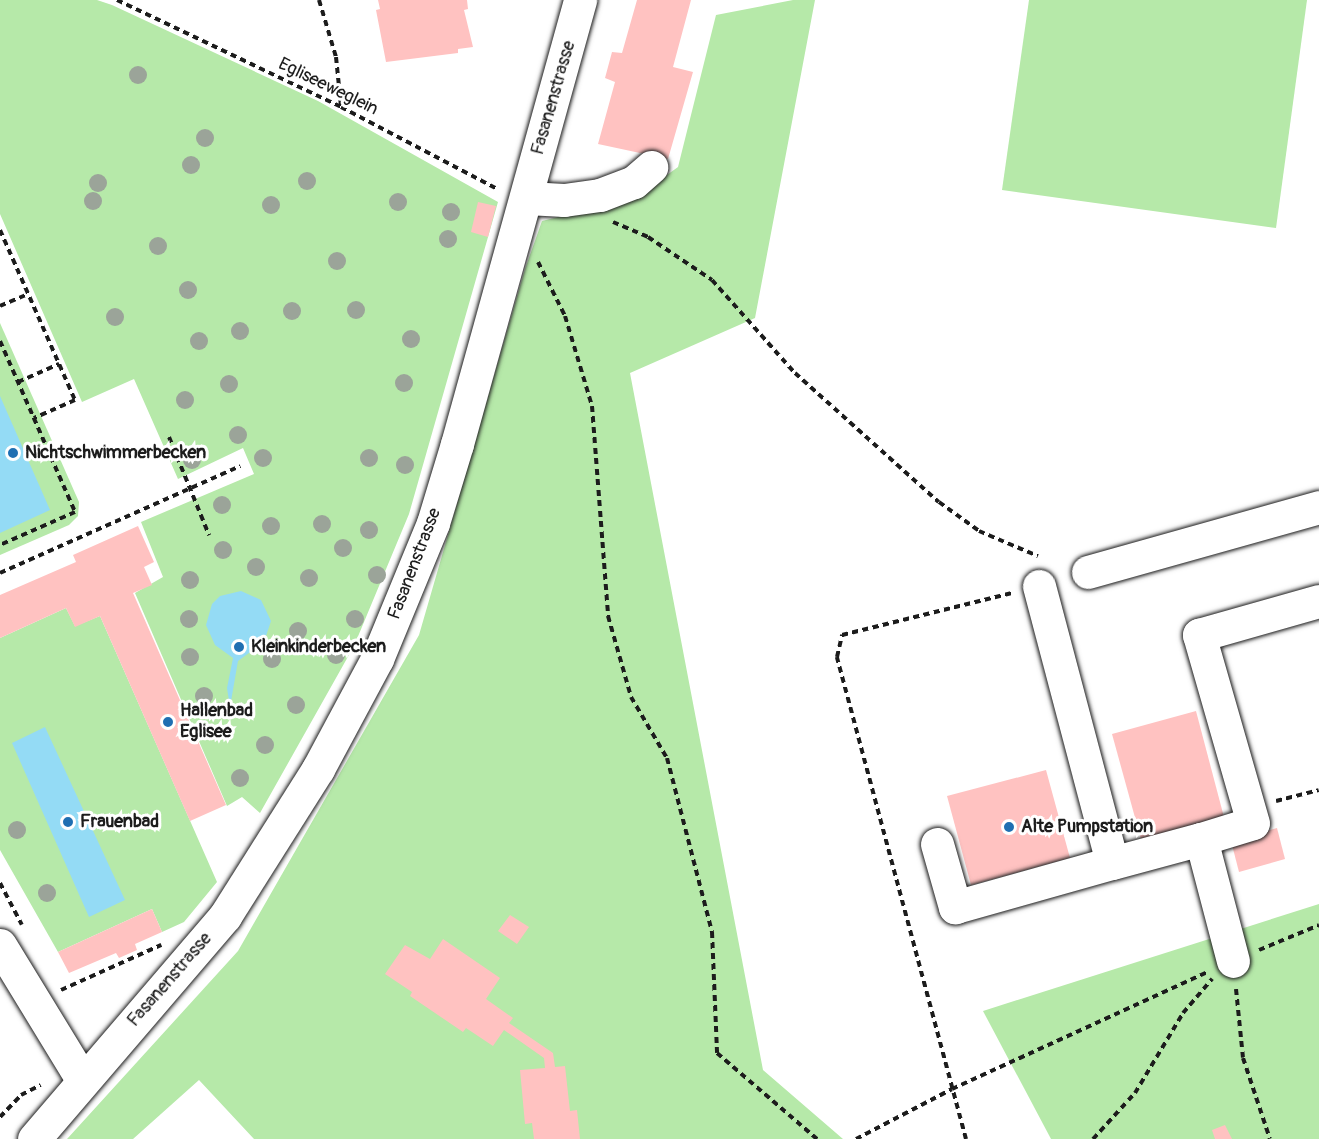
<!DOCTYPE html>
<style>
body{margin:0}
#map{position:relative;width:1319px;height:1139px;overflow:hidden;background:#fff;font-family:Pangolin,sans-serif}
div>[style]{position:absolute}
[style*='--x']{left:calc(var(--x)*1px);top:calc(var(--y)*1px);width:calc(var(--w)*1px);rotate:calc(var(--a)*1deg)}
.green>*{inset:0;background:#b6e9a9}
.water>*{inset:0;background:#94dbf5}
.building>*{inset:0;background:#ffc2c1}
.path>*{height:4px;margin-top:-2px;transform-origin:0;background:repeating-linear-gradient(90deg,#1c1c1c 0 6px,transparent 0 10.5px)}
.roads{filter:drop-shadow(0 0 2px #1c1c1c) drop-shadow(0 0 2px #1c1c1c)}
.minor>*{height:33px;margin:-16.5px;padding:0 16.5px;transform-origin:16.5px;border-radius:16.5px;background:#fff}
.major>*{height:33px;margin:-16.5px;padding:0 16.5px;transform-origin:16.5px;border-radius:16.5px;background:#fff}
.trees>*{width:18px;height:18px;margin:-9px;border-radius:50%;background:#9ba499}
.dots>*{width:16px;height:16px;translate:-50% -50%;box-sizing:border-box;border:3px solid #fff;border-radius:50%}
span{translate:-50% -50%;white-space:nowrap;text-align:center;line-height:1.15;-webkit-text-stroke:6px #fff;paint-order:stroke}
.street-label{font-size:18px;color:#1c1c1c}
.poi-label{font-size:18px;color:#1c1c1c;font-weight:700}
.left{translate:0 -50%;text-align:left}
</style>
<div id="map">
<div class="green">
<div style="clip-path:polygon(0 0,97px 0,112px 5px,318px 101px,498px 202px,409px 514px,354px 646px,260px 813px,242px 797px,227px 806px,135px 593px,163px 577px,141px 522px,254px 474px,243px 448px,178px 479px,134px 379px,82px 402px,0 214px)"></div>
<div style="clip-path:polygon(793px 0,815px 0,755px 318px,630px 373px,763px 1070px,843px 1139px,254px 1139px,199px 1080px,133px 1139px,67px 1139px,238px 951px,419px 635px,525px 269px,542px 221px,635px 198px,678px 167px,716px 15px)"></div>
<div style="clip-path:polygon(1029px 0,1307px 0,1276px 228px,1002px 190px)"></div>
<div style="clip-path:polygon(0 323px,79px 502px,78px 516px,69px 525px,0 555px)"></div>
<div style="clip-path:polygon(66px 608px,75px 626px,100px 616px,217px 882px,184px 922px,162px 932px,152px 909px,58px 952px,0 850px,0 638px)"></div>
<div style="clip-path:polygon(1319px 904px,1319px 1139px,1051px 1139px,983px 1011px)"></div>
</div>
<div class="water">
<div style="clip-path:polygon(0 396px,50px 510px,0 533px)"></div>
<div style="clip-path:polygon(241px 591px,261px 600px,271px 621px,264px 642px,238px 661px,230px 707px,227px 688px,233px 658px,215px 645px,206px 625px,212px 604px,220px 596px)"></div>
<div style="clip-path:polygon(45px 727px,125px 900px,89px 917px,12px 743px)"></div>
</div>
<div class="building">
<div style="clip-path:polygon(378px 0,467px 0,468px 9px,464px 10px,473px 47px,458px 49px,458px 53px,386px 62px,376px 10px,380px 9px)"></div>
<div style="clip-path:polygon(637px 0,691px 0,673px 67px,693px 72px,668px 159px,598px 144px,615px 82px,605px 78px,612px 52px,622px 53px)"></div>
<div style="clip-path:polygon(478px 202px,496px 206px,488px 237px,471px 232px)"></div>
<div style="clip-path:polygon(138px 526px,154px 562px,144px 567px,152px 585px,133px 593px,226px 805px,190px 821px,100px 616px,75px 627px,66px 608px,0 638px,0 595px,76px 562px,73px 555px)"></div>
<div style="clip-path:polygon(1196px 711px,1225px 821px,1142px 843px,1112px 734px)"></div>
<div style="clip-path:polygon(1046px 770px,1070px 858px,971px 885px,947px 796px)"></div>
<div style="clip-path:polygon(1277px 828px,1285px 859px,1239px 872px,1231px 841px)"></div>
<div style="clip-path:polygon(152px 909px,162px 932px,135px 944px,137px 950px,119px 958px,116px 953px,69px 973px,58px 952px)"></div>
<div style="clip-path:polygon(510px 915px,529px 927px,517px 944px,498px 931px)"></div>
<div style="clip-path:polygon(443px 939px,500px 978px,486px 999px,513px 1018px,509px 1023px,553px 1053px,555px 1067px,565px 1066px,570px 1111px,577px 1110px,580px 1139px,534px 1139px,532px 1123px,525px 1124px,520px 1070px,545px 1068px,544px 1058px,504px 1030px,493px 1046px,466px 1028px,463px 1032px,410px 996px,412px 992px,385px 974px,405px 945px,430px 959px)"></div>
<div style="clip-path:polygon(1225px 1125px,1232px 1139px,1215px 1139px,1212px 1130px)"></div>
</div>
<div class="path">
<div style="--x:117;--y:0;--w:248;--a:25.5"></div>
<div style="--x:341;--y:107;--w:176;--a:27.7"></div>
<div style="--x:319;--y:0;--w:59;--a:73.4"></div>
<div style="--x:336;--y:57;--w:49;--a:84.2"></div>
<div style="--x:613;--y:222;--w:38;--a:23"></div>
<div style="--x:648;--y:237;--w:77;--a:33.9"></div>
<div style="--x:712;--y:280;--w:125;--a:48.3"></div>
<div style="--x:795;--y:373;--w:193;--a:41.9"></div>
<div style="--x:939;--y:502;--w:49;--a:35.9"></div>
<div style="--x:979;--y:531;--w:64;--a:23"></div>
<div style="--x:0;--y:230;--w:186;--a:66.2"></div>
<div style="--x:75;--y:400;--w:45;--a:156.3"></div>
<div style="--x:538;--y:262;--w:60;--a:63.4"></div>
<div style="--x:565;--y:316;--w:94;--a:73.3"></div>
<div style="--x:592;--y:406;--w:211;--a:85.6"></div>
<div style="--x:608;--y:616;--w:84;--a:74.1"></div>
<div style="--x:631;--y:697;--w:71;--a:59.5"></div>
<div style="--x:667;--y:758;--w:180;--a:75.5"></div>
<div style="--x:712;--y:932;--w:121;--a:87.6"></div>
<div style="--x:717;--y:1053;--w:132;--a:40.7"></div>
<div style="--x:0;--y:306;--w:30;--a:-23"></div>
<div style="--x:0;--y:341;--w:187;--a:66.3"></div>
<div style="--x:75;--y:512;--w:82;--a:156.3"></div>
<div style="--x:18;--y:382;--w:45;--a:-23.7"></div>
<div style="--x:169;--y:437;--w:106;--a:67.8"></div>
<div style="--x:0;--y:573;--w:263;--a:-24"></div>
<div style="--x:1276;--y:801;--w:44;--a:-14.3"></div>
<div style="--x:0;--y:883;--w:47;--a:62.4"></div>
<div style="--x:1259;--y:950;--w:65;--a:-22.6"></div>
<div style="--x:1236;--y:989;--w:69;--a:84.2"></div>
<div style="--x:1243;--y:1058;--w:85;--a:71.6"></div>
<div style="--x:61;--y:990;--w:110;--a:-24.2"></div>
<div style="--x:0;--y:1117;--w:30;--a:-46"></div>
<div style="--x:21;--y:1095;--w:22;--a:-27"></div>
<div style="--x:856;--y:1139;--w:108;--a:-27.5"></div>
<div style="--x:952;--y:1089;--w:281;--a:-24.6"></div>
<div style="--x:966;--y:1139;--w:499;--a:-105"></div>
<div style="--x:837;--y:657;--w:23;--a:-77"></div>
<div style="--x:842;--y:635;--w:175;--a:-13.9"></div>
<div style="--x:1093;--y:1139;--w:62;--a:-47.6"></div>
<div style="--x:1135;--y:1093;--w:93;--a:-59"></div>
<div style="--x:1183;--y:1013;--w:45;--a:-49.5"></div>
</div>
<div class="roads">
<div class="minor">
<div style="--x:527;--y:198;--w:37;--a:3"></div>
<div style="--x:564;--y:200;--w:36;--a:-8"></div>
<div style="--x:600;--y:195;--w:36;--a:-21"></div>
<div style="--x:634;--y:182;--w:23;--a:-41"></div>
<div style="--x:1088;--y:572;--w:240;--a:-15.7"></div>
<div style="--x:1039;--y:586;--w:286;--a:75.2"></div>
<div style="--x:1112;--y:863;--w:92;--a:-15.1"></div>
<div style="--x:1201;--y:839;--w:126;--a:75.3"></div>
<div style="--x:1201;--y:839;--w:54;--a:-17.1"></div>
<div style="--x:1253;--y:823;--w:196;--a:-106"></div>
<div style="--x:1199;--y:635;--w:125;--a:-15.8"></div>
<div style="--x:937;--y:844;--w:66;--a:74.1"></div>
<div style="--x:955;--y:907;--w:163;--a:-15.7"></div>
<div style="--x:0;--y:945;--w:159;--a:58.6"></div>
</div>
<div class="major">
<div style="--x:34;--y:1139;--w:294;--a:-49.4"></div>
<div style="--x:225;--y:916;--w:174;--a:-57.7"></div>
<div style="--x:318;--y:769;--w:125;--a:-61.8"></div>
<div style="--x:377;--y:659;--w:147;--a:-67.6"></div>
<div style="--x:433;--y:523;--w:83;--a:-73.1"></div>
<div style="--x:457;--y:444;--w:461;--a:-74.5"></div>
</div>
</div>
<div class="trees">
<div style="left:138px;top:75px"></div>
<div style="left:205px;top:138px"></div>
<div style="left:191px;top:165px"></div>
<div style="left:307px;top:181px"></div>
<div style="left:98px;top:183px"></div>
<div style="left:93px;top:201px"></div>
<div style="left:398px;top:202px"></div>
<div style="left:271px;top:205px"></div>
<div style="left:451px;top:212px"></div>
<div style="left:448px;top:239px"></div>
<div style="left:158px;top:246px"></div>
<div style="left:337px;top:261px"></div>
<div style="left:188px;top:290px"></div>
<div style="left:356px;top:310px"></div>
<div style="left:292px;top:311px"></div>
<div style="left:115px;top:317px"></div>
<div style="left:240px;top:331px"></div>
<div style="left:411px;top:339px"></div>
<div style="left:199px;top:341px"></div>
<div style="left:404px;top:383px"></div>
<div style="left:229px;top:384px"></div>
<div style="left:185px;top:400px"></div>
<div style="left:238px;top:435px"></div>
<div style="left:263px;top:458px"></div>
<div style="left:369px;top:458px"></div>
<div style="left:192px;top:460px"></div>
<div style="left:405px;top:465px"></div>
<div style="left:222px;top:505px"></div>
<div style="left:322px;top:524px"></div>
<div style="left:271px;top:526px"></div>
<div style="left:369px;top:530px"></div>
<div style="left:343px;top:548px"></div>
<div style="left:223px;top:550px"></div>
<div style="left:256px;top:567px"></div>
<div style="left:377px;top:575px"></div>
<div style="left:309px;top:578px"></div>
<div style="left:190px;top:580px"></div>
<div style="left:189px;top:619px"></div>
<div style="left:355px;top:619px"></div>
<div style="left:298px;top:631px"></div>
<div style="left:336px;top:655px"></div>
<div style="left:190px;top:657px"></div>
<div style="left:272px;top:659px"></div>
<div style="left:204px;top:696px"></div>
<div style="left:296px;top:705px"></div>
<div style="left:265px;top:745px"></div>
<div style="left:240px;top:778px"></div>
<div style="left:17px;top:830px"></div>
<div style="left:47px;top:893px"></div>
</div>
<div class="dots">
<div style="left:13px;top:453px;background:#1f6fb2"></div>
<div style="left:239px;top:647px;background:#1f6fb2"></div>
<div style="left:168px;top:722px;background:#1f6fb2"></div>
<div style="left:68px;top:822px;background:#1f6fb2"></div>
<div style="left:1009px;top:827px;background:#1f6fb2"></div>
</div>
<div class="street-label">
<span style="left:328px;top:87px;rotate:26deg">Egliseeweglein</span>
<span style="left:554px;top:98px;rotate:-74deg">Fasanenstrasse</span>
<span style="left:415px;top:564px;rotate:-69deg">Fasanenstrasse</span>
<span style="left:170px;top:980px;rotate:-49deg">Fasanenstrasse</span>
</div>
<div class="poi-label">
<span class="left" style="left:25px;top:453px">Nichtschwimmerbecken</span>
<span class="left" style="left:251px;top:647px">Kleinkinderbecken</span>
<span class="left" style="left:180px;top:722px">Hallenbad<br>Eglisee</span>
<span class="left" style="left:80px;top:822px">Frauenbad</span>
<span class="left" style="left:1021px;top:827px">Alte Pumpstation</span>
</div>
</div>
